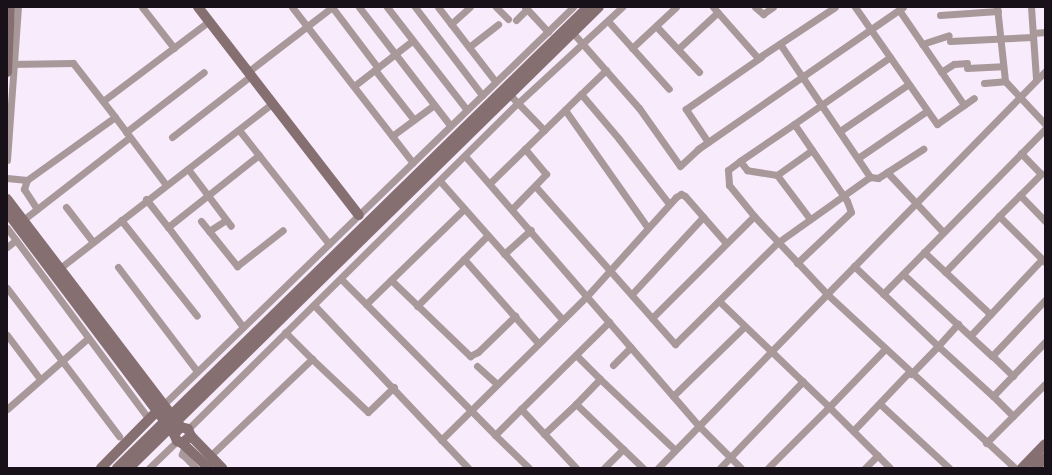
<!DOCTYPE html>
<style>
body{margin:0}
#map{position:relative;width:1052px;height:475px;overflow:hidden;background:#f7ebfc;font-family:"DM Sans",sans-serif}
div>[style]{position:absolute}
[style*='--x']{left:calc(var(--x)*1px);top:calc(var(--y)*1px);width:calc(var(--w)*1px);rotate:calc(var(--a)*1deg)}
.street>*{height:7px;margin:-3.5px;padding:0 3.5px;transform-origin:3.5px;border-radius:3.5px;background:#a9989a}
.secondary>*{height:10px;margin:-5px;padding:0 5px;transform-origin:5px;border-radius:5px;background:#866f71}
span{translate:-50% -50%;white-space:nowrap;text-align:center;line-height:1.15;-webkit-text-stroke:4px #f7ebfc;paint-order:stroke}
.frame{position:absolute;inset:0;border:8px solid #18111a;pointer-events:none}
</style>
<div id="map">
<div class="street">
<div style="--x:142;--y:7;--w:52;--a:52"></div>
<div style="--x:292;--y:7;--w:197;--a:52.2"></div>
<div style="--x:332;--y:7;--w:76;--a:53"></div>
<div style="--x:359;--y:7;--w:148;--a:52.4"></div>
<div style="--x:387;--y:7;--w:129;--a:52.2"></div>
<div style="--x:415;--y:7;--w:111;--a:52.7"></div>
<div style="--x:438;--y:7;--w:93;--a:52.4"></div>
<div style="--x:496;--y:7;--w:17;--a:45"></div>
<div style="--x:525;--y:7;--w:34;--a:47"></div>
<div style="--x:713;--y:7;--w:68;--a:48.6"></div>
<div style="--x:758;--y:58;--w:92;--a:-33.5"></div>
<div style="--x:755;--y:7;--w:11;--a:41"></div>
<div style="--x:763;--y:14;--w:12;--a:-35"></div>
<div style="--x:855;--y:7;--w:143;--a:55"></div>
<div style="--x:937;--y:124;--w:45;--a:-35.1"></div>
<div style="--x:997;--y:7;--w:74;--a:83.8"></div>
<div style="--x:1005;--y:81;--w:59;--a:47.1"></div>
<div style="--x:1031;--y:7;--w:72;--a:86"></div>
<div style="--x:899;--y:10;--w:115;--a:55.6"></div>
<div style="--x:940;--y:15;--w:58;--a:-3.9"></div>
<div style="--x:516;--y:20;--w:16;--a:-45"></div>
<div style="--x:608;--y:21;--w:91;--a:48.1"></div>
<div style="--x:451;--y:24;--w:25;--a:-42"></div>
<div style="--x:656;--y:26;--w:63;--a:46.9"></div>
<div style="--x:573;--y:33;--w:100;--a:48.7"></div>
<div style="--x:639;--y:108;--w:71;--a:54.7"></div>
<div style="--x:680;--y:166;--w:25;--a:-43"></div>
<div style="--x:698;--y:149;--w:249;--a:-34.7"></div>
<div style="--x:1033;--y:33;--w:12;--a:-5"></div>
<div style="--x:950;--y:41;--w:83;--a:-2.8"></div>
<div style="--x:780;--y:44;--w:161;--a:55.9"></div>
<div style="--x:870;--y:177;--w:8;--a:7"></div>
<div style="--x:878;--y:178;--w:54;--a:-32.8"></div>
<div style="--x:922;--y:44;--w:28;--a:-18"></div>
<div style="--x:469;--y:47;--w:37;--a:-38"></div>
<div style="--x:632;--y:48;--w:60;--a:-43"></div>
<div style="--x:678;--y:49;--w:54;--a:-42.8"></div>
<div style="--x:10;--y:64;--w:63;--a:-0.9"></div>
<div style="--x:73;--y:63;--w:68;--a:52.1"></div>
<div style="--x:967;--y:68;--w:35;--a:-3"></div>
<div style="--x:375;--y:70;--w:63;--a:52"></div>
<div style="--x:606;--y:70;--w:35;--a:136"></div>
<div style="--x:581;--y:94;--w:59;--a:49.8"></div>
<div style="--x:619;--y:139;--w:82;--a:52.4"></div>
<div style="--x:249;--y:71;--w:105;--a:-37.6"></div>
<div style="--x:941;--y:72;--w:15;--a:-32"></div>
<div style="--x:954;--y:64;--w:13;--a:-4"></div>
<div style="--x:984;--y:83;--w:21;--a:-5"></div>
<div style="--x:354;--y:86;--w:73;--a:-37.8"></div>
<div style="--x:510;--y:95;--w:49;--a:45.8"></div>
<div style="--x:103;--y:101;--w:133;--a:-37"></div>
<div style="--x:565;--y:110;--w:144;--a:54.9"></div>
<div style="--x:239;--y:130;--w:145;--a:51.7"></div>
<div style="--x:840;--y:131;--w:83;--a:-34.3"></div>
<div style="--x:126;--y:132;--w:98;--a:-37.6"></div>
<div style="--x:392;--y:136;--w:52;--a:-36.4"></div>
<div style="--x:172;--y:137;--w:101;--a:-37.8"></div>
<div style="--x:708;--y:142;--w:40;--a:-124"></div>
<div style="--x:686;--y:109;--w:91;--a:-34.7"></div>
<div style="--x:465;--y:156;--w:357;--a:49.1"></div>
<div style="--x:699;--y:426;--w:59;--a:45"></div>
<div style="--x:858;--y:158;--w:83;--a:-34.3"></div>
<div style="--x:7;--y:160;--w:153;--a:-85.9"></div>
<div style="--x:740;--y:161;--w:65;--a:-34.4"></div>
<div style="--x:188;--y:169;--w:71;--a:53"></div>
<div style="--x:887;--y:172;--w:82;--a:47"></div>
<div style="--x:777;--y:175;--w:43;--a:-35.5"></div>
<div style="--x:7;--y:178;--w:20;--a:6"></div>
<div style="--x:440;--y:181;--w:184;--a:48.5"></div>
<div style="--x:490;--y:183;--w:127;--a:-44.4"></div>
<div style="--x:536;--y:187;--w:210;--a:48.5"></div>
<div style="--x:675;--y:344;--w:144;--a:-44.7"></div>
<div style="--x:777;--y:243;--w:114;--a:-35.4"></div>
<div style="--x:1020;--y:195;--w:30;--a:-45"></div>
<div style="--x:1041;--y:174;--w:29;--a:-134"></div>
<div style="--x:146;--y:199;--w:36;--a:52"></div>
<div style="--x:168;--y:227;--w:116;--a:-38.4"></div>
<div style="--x:66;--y:207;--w:44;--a:52.4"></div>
<div style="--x:37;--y:209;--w:24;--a:-123"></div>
<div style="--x:24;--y:189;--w:9;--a:-72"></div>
<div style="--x:27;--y:180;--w:108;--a:-35.6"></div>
<div style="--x:115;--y:117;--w:85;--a:53.1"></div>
<div style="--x:464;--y:209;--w:136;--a:135.9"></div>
<div style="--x:366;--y:304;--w:184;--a:45.4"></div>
<div style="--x:495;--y:435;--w:37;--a:-45"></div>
<div style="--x:521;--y:409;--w:81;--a:47"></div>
<div style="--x:512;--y:209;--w:49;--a:-45.8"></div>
<div style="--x:546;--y:174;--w:33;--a:-130"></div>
<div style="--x:810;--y:219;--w:55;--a:-126.9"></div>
<div style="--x:777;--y:175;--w:30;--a:-171"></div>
<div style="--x:747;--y:170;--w:11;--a:-128"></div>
<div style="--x:740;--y:161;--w:15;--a:143"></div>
<div style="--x:728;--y:170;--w:15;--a:86"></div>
<div style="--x:729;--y:185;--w:40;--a:51"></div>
<div style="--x:754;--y:216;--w:107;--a:46.9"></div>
<div style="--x:827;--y:294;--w:312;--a:-45.6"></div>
<div style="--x:23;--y:220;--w:135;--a:-37.8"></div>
<div style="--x:121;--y:220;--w:122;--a:51.6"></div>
<div style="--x:201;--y:221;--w:58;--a:51.3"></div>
<div style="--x:237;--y:266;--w:58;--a:-38"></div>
<div style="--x:1045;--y:221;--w:36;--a:-134"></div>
<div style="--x:1020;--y:195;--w:30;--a:135"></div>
<div style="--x:999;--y:216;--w:65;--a:45"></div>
<div style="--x:168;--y:227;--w:125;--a:53.1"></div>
<div style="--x:7;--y:228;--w:238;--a:53.4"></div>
<div style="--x:209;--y:231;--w:20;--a:-33"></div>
<div style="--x:7;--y:247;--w:11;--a:-38"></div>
<div style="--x:924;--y:252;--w:91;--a:43.2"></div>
<div style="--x:504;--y:254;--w:36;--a:-42"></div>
<div style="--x:464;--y:259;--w:112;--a:48.6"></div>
<div style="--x:797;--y:263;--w:74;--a:-43.4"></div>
<div style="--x:851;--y:212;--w:12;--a:-110"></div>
<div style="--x:847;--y:201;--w:93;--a:-124.5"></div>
<div style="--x:794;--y:124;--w:117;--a:-34.9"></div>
<div style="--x:854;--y:266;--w:116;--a:43.6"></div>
<div style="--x:938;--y:346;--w:30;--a:-48"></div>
<div style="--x:118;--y:267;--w:131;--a:52.8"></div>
<div style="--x:60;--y:268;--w:269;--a:-37.8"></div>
<div style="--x:945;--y:272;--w:78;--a:-46"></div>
<div style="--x:903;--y:274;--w:121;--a:42.7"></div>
<div style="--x:341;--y:279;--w:35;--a:45"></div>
<div style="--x:391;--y:280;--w:110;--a:43.9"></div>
<div style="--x:470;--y:356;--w:9;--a:-27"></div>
<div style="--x:478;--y:352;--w:52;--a:-44.2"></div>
<div style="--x:7;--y:288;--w:186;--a:52.9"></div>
<div style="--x:632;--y:294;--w:105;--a:-47.3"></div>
<div style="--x:883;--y:294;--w:231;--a:-45.5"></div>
<div style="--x:719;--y:301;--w:153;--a:43.9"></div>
<div style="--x:829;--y:407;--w:86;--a:135"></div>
<div style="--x:314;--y:305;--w:224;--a:46.6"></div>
<div style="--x:417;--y:306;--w:100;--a:-45"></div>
<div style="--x:652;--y:318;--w:144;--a:-45"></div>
<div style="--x:7;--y:335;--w:55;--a:53.1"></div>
<div style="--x:971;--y:335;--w:104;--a:-46.9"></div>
<div style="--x:885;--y:349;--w:81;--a:134"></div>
<div style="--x:829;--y:407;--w:86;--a:45"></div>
<div style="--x:576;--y:355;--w:34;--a:45"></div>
<div style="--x:600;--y:379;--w:35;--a:134"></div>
<div style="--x:576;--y:404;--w:93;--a:43.7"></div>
<div style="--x:312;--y:359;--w:77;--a:43.4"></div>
<div style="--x:368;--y:412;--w:36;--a:-44"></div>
<div style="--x:613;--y:365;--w:25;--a:-45"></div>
<div style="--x:477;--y:366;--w:27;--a:42"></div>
<div style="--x:911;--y:374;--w:39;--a:-46"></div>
<div style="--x:938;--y:346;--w:74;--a:42.3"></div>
<div style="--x:1013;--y:376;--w:29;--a:-136"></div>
<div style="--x:992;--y:356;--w:77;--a:-46.6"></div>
<div style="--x:600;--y:379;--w:103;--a:43.4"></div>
<div style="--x:673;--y:396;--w:100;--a:-44.2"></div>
<div style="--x:164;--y:404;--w:570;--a:-44.15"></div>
<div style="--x:880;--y:404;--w:94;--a:42.8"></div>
<div style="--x:7;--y:409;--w:108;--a:-41.2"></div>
<div style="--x:521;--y:409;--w:124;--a:-44.7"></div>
<div style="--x:1013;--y:416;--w:28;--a:-135"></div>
<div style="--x:993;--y:396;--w:75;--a:-46.1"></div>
<div style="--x:188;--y:429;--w:464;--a:-44.7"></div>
<div style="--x:518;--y:103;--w:142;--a:-42.7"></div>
<div style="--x:853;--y:431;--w:81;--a:-46.5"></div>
<div style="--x:544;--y:434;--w:44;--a:-43.2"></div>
<div style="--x:495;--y:435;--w:47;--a:44.1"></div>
<div style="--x:441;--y:440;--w:205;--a:-44.6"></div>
<div style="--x:587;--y:296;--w:133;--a:-48"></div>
<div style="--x:676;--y:197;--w:6;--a:-31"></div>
<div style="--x:681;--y:194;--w:4;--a:27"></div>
<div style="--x:685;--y:196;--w:62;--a:48.9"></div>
<div style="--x:986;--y:443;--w:83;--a:-45"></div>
<div style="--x:185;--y:446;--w:9;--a:111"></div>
<div style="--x:182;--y:454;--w:20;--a:45"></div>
<div style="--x:210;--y:456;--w:141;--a:-43.6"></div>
<div style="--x:312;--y:359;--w:38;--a:-135"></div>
<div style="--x:149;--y:468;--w:39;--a:-44"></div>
<div style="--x:604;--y:468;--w:27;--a:-45"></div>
<div style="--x:658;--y:468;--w:243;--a:-45.8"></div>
<div style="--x:827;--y:294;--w:256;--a:42.8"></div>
<div style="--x:720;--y:468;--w:120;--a:-46.3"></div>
<div style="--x:865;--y:468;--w:18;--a:-45"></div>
</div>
<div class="secondary">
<div style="--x:198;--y:7;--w:263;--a:52.3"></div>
<div style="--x:7;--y:72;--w:65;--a:-87.4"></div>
<div style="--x:7;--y:199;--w:287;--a:52.7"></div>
<div style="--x:7;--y:212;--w:278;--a:53"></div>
<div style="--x:191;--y:436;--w:11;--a:142"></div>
<div style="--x:182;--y:443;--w:5;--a:-158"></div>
<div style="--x:177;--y:441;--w:8;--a:-113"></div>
<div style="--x:174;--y:434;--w:10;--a:-45"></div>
<div style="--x:181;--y:427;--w:7;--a:16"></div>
<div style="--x:188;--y:429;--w:8;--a:67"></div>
<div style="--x:191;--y:436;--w:45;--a:45.9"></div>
<div style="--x:182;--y:443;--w:37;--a:43"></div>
<div style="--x:101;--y:468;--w:86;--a:-45.5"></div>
<div style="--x:117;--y:468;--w:659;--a:-44.39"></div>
<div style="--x:129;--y:468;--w:658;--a:-44.45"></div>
<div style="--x:1022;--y:468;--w:33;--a:-46"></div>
<div style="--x:1035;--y:468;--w:14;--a:-45"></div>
</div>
<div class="frame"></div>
</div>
